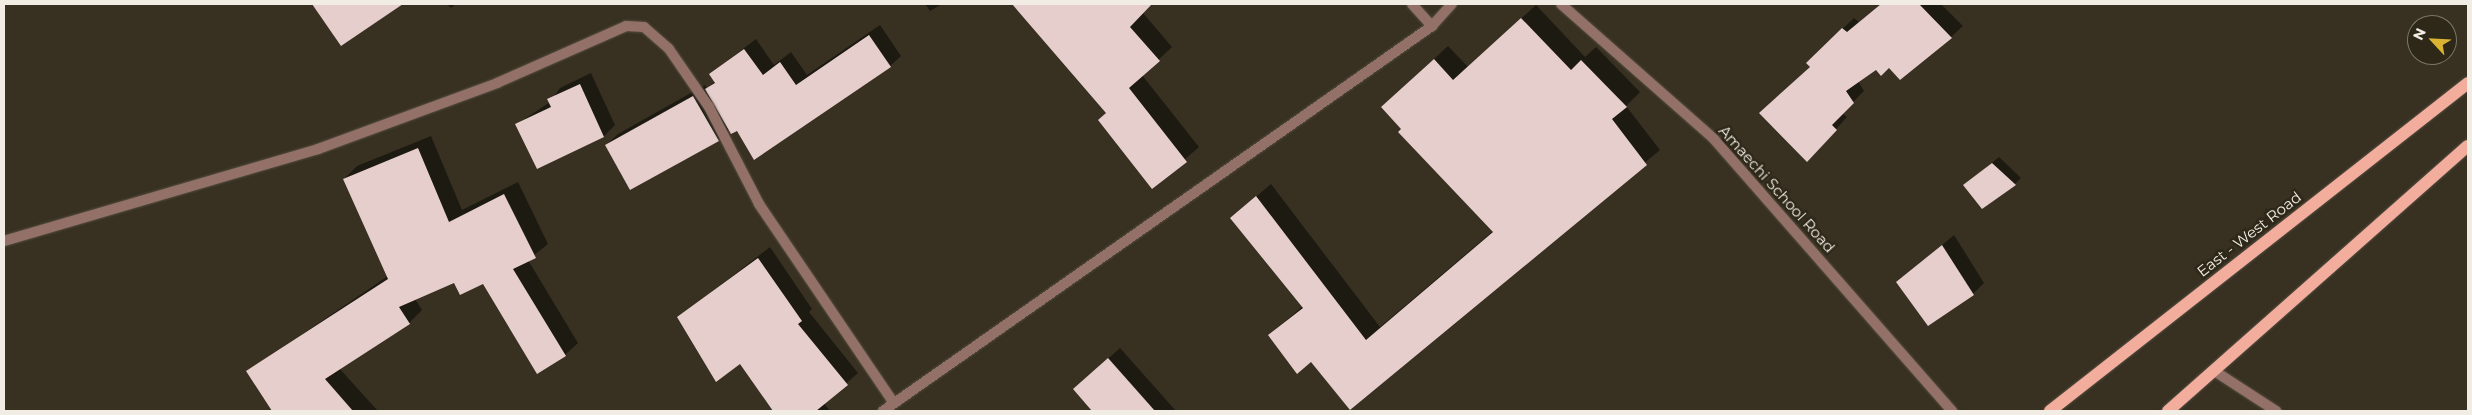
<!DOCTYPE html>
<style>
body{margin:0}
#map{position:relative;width:2472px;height:415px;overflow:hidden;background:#383122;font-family:Montserrat,sans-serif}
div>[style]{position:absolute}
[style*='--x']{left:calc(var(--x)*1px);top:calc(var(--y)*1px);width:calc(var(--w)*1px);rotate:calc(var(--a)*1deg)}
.shadow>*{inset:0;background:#0007}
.building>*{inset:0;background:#e6cecd}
.roads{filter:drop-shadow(0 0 1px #564f41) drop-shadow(0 0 1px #564f41)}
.street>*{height:10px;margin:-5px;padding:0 5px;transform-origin:5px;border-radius:5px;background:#937168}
.primary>*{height:12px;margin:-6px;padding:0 6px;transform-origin:6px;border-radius:6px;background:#f3ad9d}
span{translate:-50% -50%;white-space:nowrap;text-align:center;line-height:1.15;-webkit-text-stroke:5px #2e2819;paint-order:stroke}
.street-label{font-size:15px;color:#f2ede4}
.frame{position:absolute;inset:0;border:5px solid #f2ede4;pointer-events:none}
.north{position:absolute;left:2407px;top:15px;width:50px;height:50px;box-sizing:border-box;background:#2e2819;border:1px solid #7c776a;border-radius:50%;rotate:295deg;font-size:14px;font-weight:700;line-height:20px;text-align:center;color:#f2ede4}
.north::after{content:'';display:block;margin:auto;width:18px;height:22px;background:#dab333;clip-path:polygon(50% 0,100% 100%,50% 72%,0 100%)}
</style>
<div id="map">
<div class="shadow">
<div style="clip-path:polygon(313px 4px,401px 4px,342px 45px)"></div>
<div style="clip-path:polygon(447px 4px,456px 4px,451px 8px)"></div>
<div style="clip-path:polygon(925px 4px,942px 4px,930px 11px)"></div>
<div style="clip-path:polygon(1012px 4px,1151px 4px,1143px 13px,1172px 47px,1142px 75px,1199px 147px,1153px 187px,1107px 112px)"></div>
<div style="clip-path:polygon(1881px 4px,1941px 4px,1963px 26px,1951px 37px,1876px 69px,1858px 81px,1864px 91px,1842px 113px,1847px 117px,1818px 149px,1811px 66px,1819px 51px,1854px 18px,1859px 22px)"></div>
<div style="clip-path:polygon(1536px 5px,1585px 57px,1596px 47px,1640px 92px,1626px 106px,1660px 150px,1350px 408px,1312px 361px,1269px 335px,1303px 306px,1231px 218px,1271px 184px,1380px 327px,1493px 231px,1382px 107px,1448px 46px,1468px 67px)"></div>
<div style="clip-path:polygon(880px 25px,901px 56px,890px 66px,729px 129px,718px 140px,606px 145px,618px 134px,705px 85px,707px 89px,715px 81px,710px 74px,756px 39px,774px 65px,791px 52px,807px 75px)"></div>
<div style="clip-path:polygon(591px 73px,615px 125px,604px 136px,537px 168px,517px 124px,550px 102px,560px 88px)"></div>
<div style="clip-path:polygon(431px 136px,462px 210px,518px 182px,548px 244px,528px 260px,578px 343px,565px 355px,483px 283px,455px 281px,415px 299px,422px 310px,409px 323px,339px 368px,378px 411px,273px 411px,248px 371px,388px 276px,344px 179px,357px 166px)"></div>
<div style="clip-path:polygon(1999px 157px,2021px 178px,2015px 184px,1965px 185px)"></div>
<div style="clip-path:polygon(1954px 235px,1984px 283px,1973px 294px,1898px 282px)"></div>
<div style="clip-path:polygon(770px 247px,812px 309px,809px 312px,858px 373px,824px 403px,830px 411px,775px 411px,741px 362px,679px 317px)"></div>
<div style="clip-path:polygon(1120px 348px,1176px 411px,1093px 411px,1074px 389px)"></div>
</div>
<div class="building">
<div style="clip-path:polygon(312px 4px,403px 4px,341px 46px)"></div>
<div style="clip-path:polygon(1012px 4px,1152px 4px,1130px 27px,1160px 61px,1129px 88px,1187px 162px,1152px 189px,1098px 120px,1106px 113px)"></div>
<div style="clip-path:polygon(1881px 4px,1919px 4px,1952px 38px,1900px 80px,1889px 68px,1881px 76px,1876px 70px,1846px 91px,1854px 103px,1832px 125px,1837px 130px,1807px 162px,1759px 113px,1810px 67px,1806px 63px,1842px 28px,1847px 32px)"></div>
<div style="clip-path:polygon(1521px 18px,1571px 70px,1581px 60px,1627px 107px,1612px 119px,1647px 165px,1350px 410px,1311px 362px,1297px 374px,1268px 335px,1303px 308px,1230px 218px,1256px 196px,1366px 340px,1493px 232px,1398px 132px,1401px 129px,1381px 107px,1434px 59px,1453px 80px)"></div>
<div style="clip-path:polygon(869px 35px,891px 67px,754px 160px,737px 131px,731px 134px,705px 89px,715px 83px,709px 74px,744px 49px,763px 75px,780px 62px,796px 85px)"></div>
<div style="clip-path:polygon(580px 84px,604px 137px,537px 169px,515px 124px,551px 107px,547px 99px)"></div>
<div style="clip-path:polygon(693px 96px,719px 141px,630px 190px,605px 145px)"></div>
<div style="clip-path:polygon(418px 148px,449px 222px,504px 194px,536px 258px,513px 269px,566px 356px,537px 374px,483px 284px,460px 295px,454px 283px,399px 307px,410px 324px,325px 379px,353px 411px,272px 411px,246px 371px,388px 279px,343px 179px)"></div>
<div style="clip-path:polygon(1992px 163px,2016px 185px,1982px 209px,1963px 185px)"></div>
<div style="clip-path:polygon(1942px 245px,1974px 295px,1928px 326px,1896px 282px)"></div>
<div style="clip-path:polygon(758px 258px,802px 321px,798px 324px,848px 385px,816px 411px,773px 411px,740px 364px,716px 382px,677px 317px)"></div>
<div style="clip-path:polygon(1108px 358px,1155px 411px,1092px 411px,1073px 389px)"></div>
</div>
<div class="roads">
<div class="street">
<div style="--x:1412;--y:4;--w:30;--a:48"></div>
<div style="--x:1561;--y:4;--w:203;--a:41.4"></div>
<div style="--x:1713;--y:138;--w:363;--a:48.8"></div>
<div style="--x:4;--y:241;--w:327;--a:-16.3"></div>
<div style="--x:318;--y:149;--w:191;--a:-20.2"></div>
<div style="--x:497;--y:83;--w:141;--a:-23.8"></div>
<div style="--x:626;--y:26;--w:18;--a:3"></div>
<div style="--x:644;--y:27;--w:33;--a:41"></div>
<div style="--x:669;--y:49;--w:70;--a:55.4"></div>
<div style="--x:709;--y:107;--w:109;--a:62.7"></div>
<div style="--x:759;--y:204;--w:239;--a:55.9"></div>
<div style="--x:2216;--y:372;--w:72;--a:33"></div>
<div style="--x:883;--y:411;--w:671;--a:-35.04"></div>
<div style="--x:1432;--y:26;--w:30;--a:-48"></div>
</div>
<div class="primary">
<div style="--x:2050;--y:411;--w:531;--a:-38.12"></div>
<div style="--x:2168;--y:411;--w:400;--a:-41.5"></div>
</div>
</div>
<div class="street-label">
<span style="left:1777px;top:189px;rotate:48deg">Amaechi School Road</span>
<span style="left:2249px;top:234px;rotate:-38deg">East - West Road</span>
</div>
<div class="frame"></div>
<div class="north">N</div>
</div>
